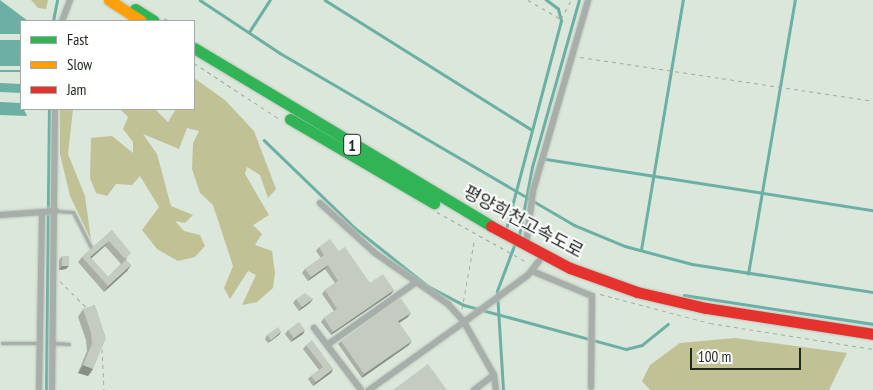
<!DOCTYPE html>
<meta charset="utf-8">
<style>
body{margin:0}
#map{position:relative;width:873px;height:390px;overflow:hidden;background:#dbe7da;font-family:"PT Sans Narrow","Noto Sans KR",sans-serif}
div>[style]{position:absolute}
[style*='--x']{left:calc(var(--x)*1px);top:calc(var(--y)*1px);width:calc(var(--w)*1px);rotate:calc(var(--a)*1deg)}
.forest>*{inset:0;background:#c1c196}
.water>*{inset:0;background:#6cb0a5}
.stream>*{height:2.5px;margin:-1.25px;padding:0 1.25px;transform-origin:1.25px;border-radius:1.25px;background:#6cb0a5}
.path>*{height:1px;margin-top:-0.5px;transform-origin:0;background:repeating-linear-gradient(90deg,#a4a9a4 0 4px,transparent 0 8px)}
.roads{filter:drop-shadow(0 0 1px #bac4ba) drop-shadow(0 0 1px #bac4ba)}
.lane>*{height:3px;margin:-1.5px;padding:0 1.5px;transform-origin:1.5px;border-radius:1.5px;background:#a8aeaa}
.street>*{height:6px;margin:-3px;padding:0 3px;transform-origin:3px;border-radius:3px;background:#a8aeaa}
.fast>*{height:11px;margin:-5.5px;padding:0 5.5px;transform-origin:5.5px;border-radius:5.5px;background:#30b455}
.slow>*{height:11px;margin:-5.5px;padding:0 5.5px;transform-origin:5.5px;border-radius:5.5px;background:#ff9f0a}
.jam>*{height:11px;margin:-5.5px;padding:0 5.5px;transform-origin:5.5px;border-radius:5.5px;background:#e5322d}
.wall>*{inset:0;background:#a9afa6}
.shaded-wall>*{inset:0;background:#898f87}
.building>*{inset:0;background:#c4ccc1}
span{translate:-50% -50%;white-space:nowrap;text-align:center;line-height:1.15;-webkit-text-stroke:4px #fff;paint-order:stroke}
.shield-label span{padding:1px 4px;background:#fff;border:1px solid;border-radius:4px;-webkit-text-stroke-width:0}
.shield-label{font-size:16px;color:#212921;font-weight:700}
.street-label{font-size:18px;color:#212921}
.legend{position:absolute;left:20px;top:20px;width:175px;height:90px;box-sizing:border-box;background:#fff;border:1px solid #a6a9a6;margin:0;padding:6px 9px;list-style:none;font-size:15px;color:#212921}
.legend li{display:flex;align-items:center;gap:10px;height:25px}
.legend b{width:25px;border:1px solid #a6a9a6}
.scale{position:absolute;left:690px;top:348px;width:111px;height:22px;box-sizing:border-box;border:2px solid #212921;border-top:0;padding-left:6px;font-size:15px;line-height:18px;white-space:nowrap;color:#212921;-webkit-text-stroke:4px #fff;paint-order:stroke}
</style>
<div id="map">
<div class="forest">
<div style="clip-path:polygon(31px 0,48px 0,46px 9px,38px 8px)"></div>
<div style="clip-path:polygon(194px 78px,225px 100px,254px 131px,276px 189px,268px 198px,260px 175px,247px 167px,245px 174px,269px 215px,253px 225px,262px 234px,255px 245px,272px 251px,275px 273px,273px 288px,257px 302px,242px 305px,256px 275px,248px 271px,230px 299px,224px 288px,233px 266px,213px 205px,200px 193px,192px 169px,193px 143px,199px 131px,187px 128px,179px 149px,143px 134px,157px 154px,171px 206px,193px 215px,185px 223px,175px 221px,184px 231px,200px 235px,205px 246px,195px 257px,178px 261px,157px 249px,142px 230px,159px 207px,140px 176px,132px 185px,116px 184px,107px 196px,96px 193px,90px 178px,91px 138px,112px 136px,133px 153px,133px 142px,123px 129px,128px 117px,120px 109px,155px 109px,168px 122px,176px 109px,194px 109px)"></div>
<div style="clip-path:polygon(60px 109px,73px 109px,68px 154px,85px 196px,91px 240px,70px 196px,60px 154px)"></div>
<div style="clip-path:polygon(735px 338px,847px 353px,829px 390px,650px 390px,642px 381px,650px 365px,680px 343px)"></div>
</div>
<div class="water">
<div style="clip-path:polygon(0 0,28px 21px,21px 21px,21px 34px,0 34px)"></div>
<div style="clip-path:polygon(0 40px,21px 40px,21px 66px,0 66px)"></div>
<div style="clip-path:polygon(0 83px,21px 84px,21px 93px,0 92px)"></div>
<div style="clip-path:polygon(0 102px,21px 103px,27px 116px,0 115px)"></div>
</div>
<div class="stream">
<div style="--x:200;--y:0;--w:96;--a:33.5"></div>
<div style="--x:280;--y:53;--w:341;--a:30.3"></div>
<div style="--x:574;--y:225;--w:55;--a:22.4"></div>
<div style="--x:625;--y:246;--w:69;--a:15"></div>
<div style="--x:692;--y:264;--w:183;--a:8.8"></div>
<div style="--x:325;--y:0;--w:243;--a:32.1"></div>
<div style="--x:53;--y:21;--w:21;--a:-79"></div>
<div style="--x:249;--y:32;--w:38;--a:-57"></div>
<div style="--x:0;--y:71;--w:21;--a:0"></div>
<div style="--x:264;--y:140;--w:127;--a:44"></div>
<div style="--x:355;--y:228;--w:93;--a:38.5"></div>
<div style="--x:428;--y:286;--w:41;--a:27.8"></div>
<div style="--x:464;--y:305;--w:168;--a:15.2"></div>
<div style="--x:626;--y:349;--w:16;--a:-14"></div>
<div style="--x:642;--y:345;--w:33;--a:-39"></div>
<div style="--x:546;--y:159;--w:331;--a:8.9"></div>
<div style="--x:506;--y:229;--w:215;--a:-75.2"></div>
<div style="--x:561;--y:21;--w:12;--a:-104"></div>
<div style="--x:558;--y:9;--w:15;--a:-143"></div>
<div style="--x:519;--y:236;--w:70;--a:-79.3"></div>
<div style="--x:532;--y:167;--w:173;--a:-74.3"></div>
<div style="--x:641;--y:250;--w:254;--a:-80.5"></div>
<div style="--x:748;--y:274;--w:278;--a:-80.3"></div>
<div style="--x:684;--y:295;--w:191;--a:8.7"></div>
<div style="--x:46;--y:390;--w:281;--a:-89.4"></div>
<div style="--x:503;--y:390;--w:99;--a:-93.5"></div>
<div style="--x:497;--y:291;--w:51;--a:-69.4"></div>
</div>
<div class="path">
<div style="--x:528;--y:0;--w:38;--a:30"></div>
<div style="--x:561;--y:19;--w:21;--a:-62"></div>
<div style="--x:164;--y:18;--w:7;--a:27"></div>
<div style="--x:580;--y:57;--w:296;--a:8.5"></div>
<div style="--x:194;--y:63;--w:104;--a:33.2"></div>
<div style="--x:437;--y:212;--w:103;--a:29.1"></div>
<div style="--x:60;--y:281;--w:38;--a:45"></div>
<div style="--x:600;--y:294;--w:114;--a:14.8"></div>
<div style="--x:710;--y:323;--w:165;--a:9.1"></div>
<div style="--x:462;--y:309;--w:68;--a:-79.8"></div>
<div style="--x:102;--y:349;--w:41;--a:87.2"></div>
</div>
<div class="roads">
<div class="lane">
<div style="--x:56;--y:211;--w:17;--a:3"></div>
<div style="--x:73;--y:212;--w:39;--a:63"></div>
<div style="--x:2;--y:343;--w:37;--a:0"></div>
<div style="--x:53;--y:343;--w:16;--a:4"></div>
</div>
<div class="street">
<div style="--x:62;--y:21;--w:22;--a:-69"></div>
<div style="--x:320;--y:203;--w:74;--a:42.3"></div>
<div style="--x:375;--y:253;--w:89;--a:34.9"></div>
<div style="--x:448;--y:304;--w:24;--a:48"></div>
<div style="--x:464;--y:322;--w:117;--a:144.4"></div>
<div style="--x:0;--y:215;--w:56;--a:-4.1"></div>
<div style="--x:526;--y:245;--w:54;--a:-82.6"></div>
<div style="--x:533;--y:191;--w:199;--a:-73.9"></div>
<div style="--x:532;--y:271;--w:65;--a:22.6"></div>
<div style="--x:592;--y:296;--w:91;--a:90.6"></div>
<div style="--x:314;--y:328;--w:78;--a:52.8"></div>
<div style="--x:327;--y:345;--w:108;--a:-35.2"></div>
<div style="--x:39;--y:390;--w:178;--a:-89"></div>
<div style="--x:52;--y:390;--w:281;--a:-89.4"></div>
<div style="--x:474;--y:390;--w:25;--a:-37"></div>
<div style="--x:496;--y:390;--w:15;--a:-98"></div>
<div style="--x:494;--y:375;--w:61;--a:-119.5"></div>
<div style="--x:464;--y:322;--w:79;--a:-36.3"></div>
<div style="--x:528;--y:275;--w:18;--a:-52"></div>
</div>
<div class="fast">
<div style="--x:135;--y:9;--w:22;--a:32"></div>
<div style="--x:194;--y:48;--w:346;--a:30.9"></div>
<div style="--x:290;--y:119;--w:167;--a:30.3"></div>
</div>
<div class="slow">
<div style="--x:109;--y:0;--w:38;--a:33"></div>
</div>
<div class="jam">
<div style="--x:491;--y:226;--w:89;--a:28"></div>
<div style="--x:570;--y:268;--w:71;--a:19.7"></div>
<div style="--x:637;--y:292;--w:71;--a:13.1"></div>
<div style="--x:706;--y:308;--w:169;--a:8.8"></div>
</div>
</div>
<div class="wall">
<div style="clip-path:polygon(evenodd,112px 230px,127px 258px,126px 260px,131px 265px,127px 271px,104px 292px,78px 262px,82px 257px,112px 230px,105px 246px,121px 264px,108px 277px,91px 258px,105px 246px)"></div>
<div style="clip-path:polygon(319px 247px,339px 251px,370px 283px,394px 290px,391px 294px,331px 335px,321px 322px,324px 318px,334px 311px,322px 294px,325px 290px,335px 283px,325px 269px,308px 281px,302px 273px,305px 269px,321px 258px,316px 251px)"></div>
<div style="clip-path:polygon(62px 256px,66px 269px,59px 270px,59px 260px)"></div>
<div style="clip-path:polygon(296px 299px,313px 299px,310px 303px,299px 311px,293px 303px)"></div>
<div style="clip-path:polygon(95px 305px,93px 369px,88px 376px,78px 373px,87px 351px,86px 340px,78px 317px,83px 309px)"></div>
<div style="clip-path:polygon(408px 317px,399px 323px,409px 345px,362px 378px,338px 344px,341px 341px)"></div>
<div style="clip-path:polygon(288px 330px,303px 334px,291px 342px,285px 334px)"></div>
<div style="clip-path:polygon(281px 332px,279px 335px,268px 343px,265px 339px,267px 335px)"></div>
<div style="clip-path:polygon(306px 345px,333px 369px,331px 373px,313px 386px,308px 379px,311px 376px,319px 370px,303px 349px)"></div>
</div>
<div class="shaded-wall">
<div style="clip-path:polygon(109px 241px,105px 246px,86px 263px,90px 257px)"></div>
<div style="clip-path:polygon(131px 265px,127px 271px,104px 292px,108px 286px)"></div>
<div style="clip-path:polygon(328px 265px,325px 269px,308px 281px,311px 277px)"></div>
<div style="clip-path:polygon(62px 266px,69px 266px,66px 269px,59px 270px)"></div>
<div style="clip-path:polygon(394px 290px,391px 294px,331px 335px,333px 332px)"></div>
<div style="clip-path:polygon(313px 299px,310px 303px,299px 311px,302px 307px)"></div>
<div style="clip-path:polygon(411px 313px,408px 317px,396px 325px,398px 321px)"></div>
<div style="clip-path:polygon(305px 330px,303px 334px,291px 342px,294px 338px)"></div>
<div style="clip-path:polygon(281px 332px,279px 335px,268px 343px,271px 340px)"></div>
<div style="clip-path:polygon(412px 341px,409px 345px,362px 378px,364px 374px)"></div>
<div style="clip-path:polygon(83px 365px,93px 369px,88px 376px,78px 373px)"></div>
<div style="clip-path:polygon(333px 369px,331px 373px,313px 386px,316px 382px)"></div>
</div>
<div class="building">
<div style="clip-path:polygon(112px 230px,131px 253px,125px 259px,109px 241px,90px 257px,108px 277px,126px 260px,131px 265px,108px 286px,82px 257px)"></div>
<div style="clip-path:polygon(330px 239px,339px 251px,345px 247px,370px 283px,383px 274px,394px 290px,333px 332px,324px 318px,337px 309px,325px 290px,338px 281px,328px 265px,311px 277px,305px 269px,324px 255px,319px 247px)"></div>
<div style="clip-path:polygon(62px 256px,69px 256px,69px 266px,62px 266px)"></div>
<div style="clip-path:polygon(305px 293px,313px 299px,302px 307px,296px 299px)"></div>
<div style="clip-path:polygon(400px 297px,411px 313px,398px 321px,412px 341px,364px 374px,341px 341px)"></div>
<div style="clip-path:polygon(95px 305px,106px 338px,93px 369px,83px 365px,92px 344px,91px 333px,83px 309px)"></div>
<div style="clip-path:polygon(299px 322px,305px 330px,294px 338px,288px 330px)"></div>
<div style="clip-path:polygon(278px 327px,281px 332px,271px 340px,267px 335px)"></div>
<div style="clip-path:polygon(312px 340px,333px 369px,316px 382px,311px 376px,323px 367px,306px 345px)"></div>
<div style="clip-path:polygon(428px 364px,447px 390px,393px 390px)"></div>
</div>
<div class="shield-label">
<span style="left:352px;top:145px">1</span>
</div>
<div class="street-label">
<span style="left:523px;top:222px;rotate:28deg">평양희천고속도로</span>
</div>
<ul class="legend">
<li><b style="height:6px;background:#30b455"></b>Fast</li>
<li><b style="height:6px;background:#ff9f0a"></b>Slow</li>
<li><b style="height:6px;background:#e5322d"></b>Jam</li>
</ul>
<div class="scale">100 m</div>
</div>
